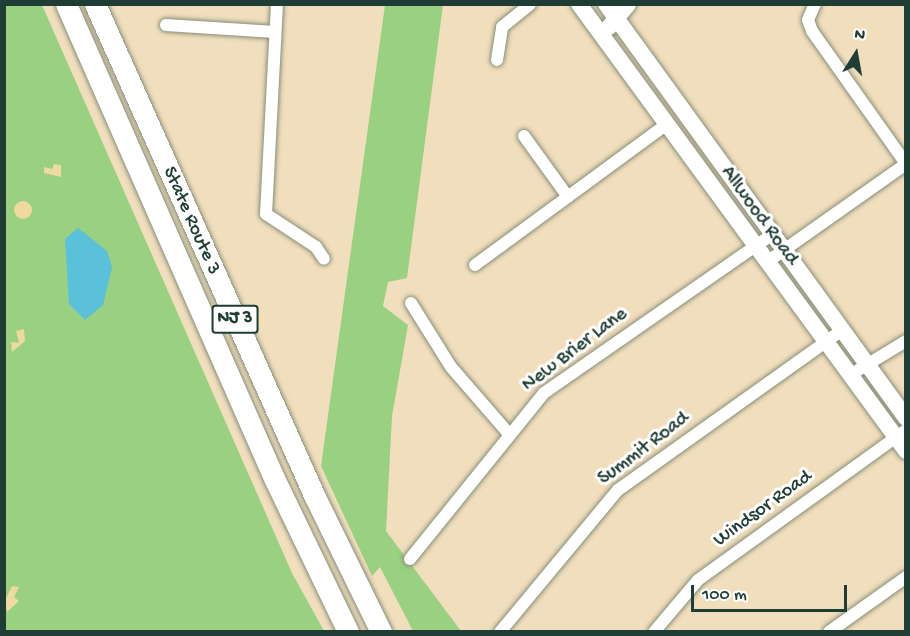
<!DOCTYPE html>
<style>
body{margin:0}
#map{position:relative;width:910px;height:636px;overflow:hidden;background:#f0debd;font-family:"Gochi Hand",sans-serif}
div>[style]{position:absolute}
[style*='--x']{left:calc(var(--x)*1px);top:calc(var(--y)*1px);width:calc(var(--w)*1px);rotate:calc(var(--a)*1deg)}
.green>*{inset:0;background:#99d082}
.sand>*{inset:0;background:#eeda9e}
.round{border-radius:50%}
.water>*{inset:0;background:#5bc0d9}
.roads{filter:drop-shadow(0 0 2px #888e78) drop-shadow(0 0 2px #888e78)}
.street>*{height:12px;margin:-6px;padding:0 6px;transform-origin:6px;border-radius:6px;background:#fff}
.secondary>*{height:16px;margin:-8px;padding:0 8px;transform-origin:8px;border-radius:8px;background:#fff}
.highway>*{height:21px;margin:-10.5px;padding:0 10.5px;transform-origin:10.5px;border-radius:10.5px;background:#fff}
span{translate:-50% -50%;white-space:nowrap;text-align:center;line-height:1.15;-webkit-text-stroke:6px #fff;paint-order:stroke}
.shield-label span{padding:2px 4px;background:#fff;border:2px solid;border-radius:4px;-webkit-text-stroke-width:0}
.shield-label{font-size:18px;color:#1f3d34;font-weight:700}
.street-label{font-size:20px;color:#1f3d34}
.frame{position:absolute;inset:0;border:6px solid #1f3d34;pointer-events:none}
.north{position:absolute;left:826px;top:24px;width:60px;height:60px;-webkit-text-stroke:4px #fff;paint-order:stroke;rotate:11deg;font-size:16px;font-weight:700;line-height:24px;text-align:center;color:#1f3d34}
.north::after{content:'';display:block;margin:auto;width:21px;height:27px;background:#1f3d34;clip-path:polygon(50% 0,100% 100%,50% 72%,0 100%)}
.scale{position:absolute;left:691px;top:585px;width:156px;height:27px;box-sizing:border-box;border:3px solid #1f3d34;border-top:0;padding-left:8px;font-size:18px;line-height:21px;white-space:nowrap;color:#1f3d34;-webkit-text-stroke:4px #fff;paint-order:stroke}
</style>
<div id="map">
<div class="green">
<div style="clip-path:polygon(4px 5px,42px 5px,292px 573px,324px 631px,5px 631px)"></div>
<div style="clip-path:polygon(385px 5px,443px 5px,407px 278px,388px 282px,383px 306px,408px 325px,392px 416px,386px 531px,461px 631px,413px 631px,380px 567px,372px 576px,321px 466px)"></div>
</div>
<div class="sand">
<div style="clip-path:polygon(54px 164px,61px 165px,61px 177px,44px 173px,44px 167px,52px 169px)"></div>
<div class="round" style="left:14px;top:201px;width:18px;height:18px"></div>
<div style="clip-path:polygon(24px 329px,25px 341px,12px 352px,11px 342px,19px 343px,16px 331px)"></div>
<div style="clip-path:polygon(12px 586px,19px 587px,14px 597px,19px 601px,7px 612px,5px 600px)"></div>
</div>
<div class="water">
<div style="clip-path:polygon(78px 228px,107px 251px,112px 267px,103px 305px,85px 320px,69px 304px,65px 239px)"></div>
</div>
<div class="roads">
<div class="street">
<div style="--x:277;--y:4;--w:210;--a:93"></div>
<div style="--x:266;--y:214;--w:60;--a:33.4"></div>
<div style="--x:316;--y:247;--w:14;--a:56"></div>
<div style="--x:815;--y:4;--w:17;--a:114"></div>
<div style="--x:808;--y:20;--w:12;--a:70"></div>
<div style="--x:812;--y:31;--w:163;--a:54.7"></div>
<div style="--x:166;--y:25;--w:109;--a:3.7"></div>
<div style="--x:497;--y:60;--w:33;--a:-81"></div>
<div style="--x:502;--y:27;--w:36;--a:-39"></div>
<div style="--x:524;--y:136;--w:75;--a:54.2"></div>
<div style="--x:767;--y:262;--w:170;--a:-35.2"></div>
<div style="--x:475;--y:265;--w:238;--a:-36.3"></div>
<div style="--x:411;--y:303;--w:75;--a:58"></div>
<div style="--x:451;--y:367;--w:89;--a:49.1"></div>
<div style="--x:850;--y:375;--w:66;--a:-31.3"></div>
<div style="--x:410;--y:559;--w:213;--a:-51.1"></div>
<div style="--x:544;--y:393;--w:279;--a:-34.8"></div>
<div style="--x:500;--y:632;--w:185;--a:-50.3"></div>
<div style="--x:618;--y:490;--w:275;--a:-35.5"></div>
<div style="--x:654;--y:632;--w:68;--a:-49.8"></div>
<div style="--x:698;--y:580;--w:256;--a:-35.8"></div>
<div style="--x:829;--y:632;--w:95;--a:-35.5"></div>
</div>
<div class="secondary">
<div style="--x:579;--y:4;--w:554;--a:53.81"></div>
<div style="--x:606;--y:4;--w:511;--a:54.07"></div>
<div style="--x:609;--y:27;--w:30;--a:-50"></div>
</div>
<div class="highway">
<div style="--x:66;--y:4;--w:518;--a:66.31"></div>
<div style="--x:274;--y:478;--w:171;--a:64.3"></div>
<div style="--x:95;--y:4;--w:538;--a:65.96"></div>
<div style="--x:314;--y:495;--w:153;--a:63.9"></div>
</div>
</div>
<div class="shield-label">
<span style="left:235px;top:319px">NJ 3</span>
</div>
<div class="street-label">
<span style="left:759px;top:216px;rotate:54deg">Allwood Road</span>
<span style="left:191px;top:221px;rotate:66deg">State Route 3</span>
<span style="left:575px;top:350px;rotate:-37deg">New Brier Lane</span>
<span style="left:644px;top:449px;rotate:-37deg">Summit Road</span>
<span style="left:763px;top:509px;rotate:-36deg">Windsor Road</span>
</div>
<div class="frame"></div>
<div class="north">N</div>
<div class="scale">100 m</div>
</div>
